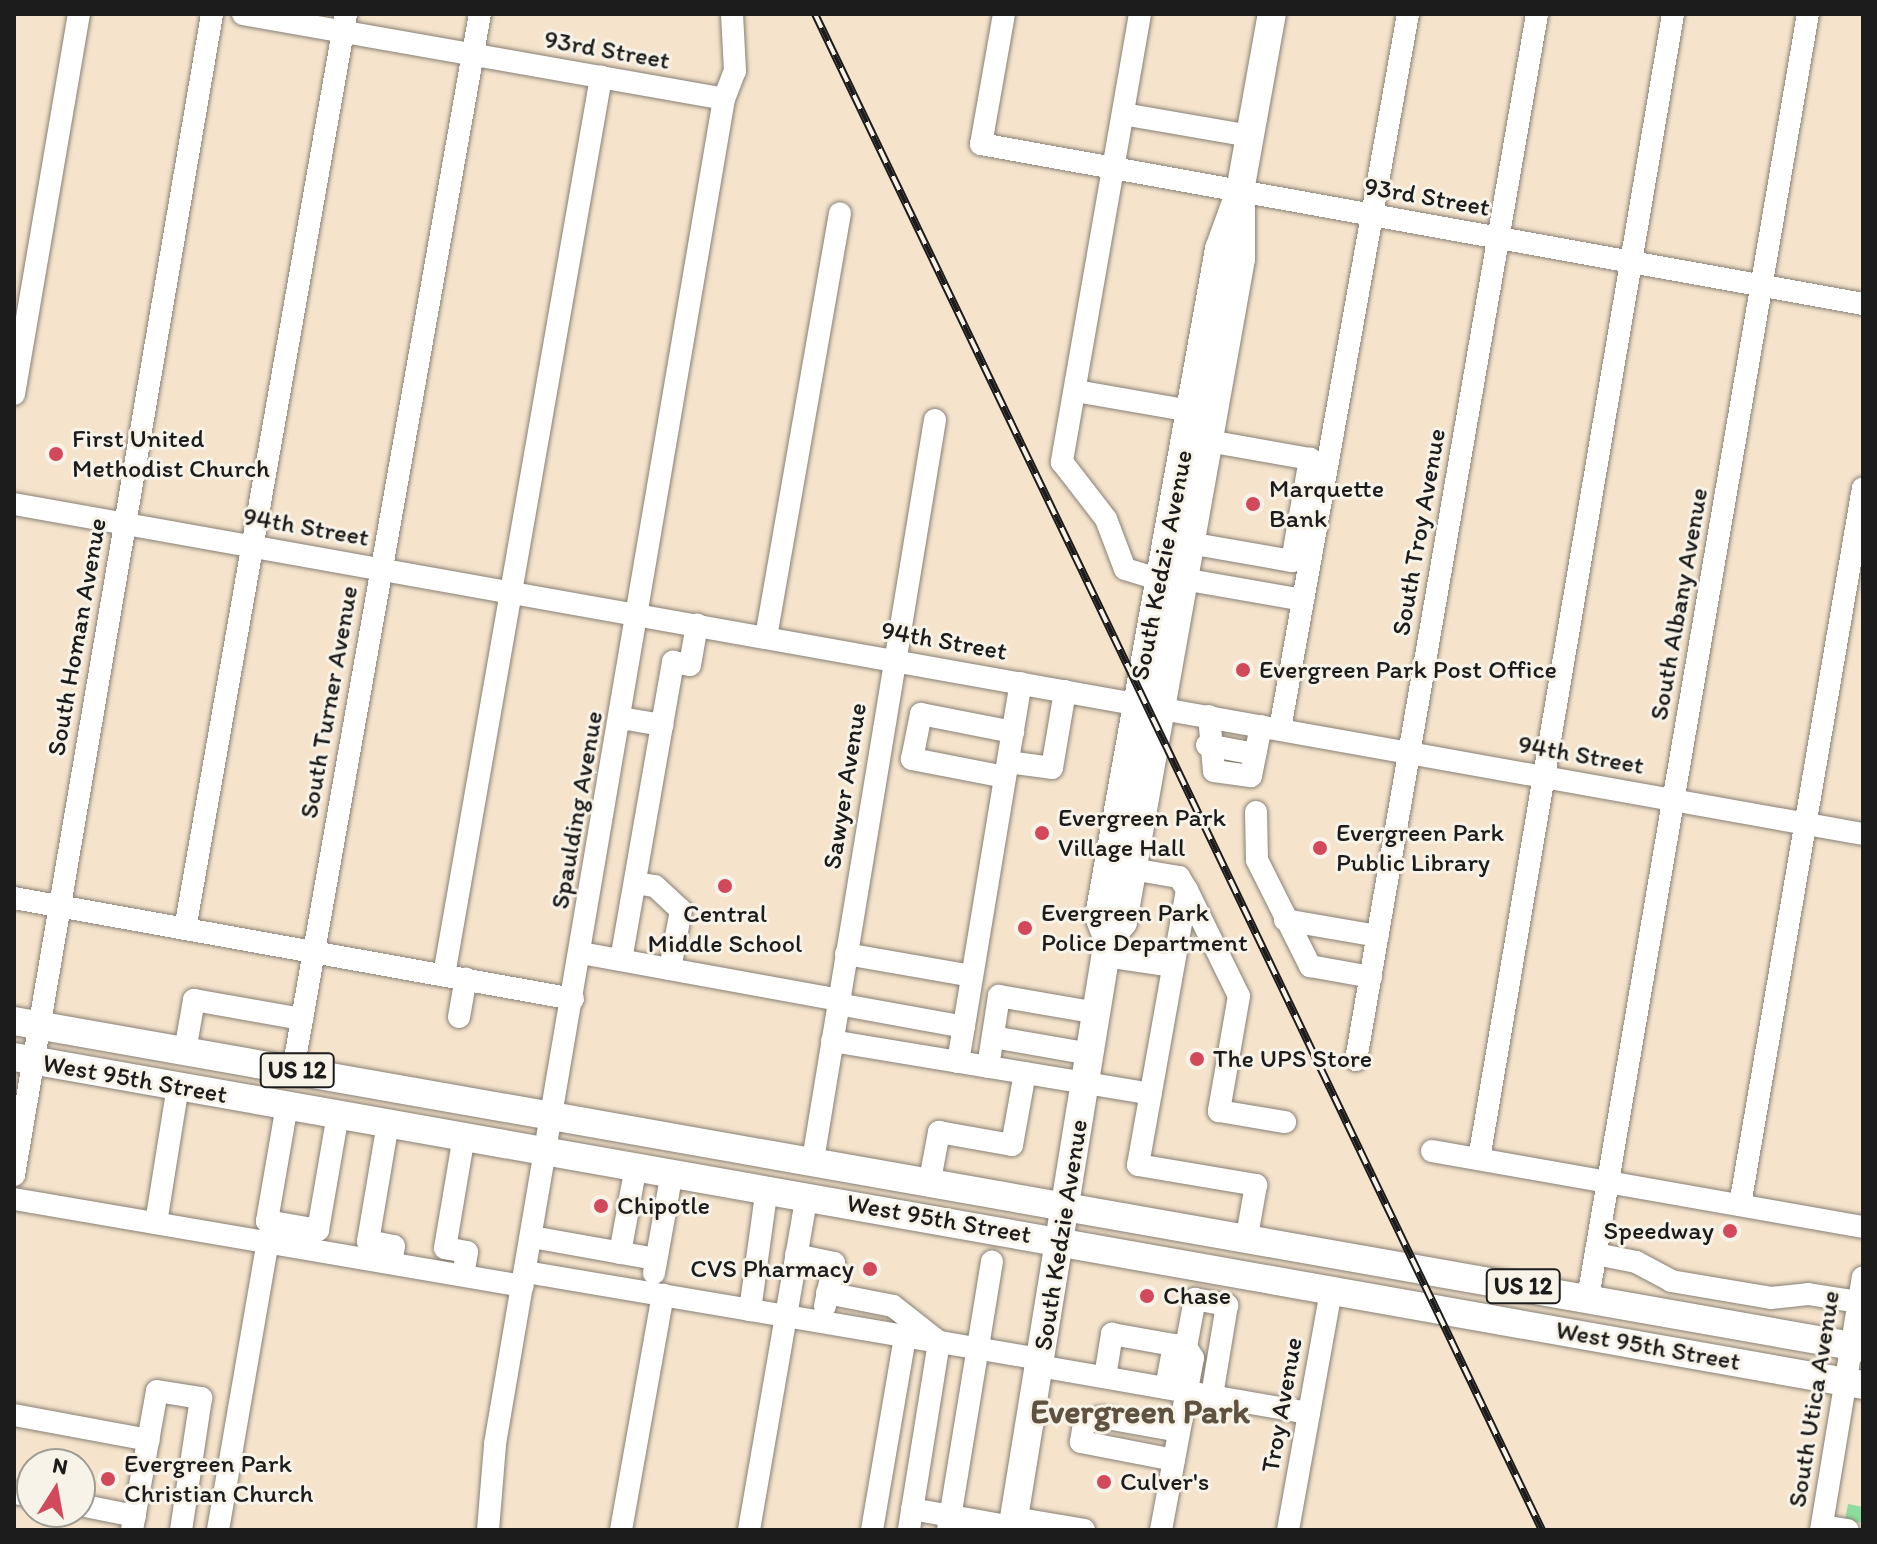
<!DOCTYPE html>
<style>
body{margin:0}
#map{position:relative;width:1877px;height:1544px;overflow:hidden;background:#f5e3cc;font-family:Itim,sans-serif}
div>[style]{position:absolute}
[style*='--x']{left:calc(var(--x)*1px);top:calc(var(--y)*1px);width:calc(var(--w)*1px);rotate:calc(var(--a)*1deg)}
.green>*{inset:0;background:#8dde9e}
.roads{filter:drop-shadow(0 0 2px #888074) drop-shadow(0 0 2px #888074)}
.minor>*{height:22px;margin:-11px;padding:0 11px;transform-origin:11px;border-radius:11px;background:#fff}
.major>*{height:28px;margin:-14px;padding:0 14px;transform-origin:14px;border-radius:14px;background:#fff}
.rail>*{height:8px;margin-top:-4px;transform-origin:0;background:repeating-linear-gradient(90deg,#f7f3e8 0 15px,#1c1c1c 0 30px);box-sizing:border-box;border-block:2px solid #1c1c1c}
.dots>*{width:22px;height:22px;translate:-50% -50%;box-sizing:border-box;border:4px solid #f7f3e8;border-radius:50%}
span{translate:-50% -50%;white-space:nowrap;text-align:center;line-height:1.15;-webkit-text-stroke:6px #f7f3e8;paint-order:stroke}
.shield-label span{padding:2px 6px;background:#f7f3e8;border:2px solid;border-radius:6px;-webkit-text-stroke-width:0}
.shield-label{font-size:24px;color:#1c1c1c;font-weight:700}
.street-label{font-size:26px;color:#1c1c1c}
.poi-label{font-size:26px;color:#1c1c1c}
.left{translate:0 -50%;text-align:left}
.right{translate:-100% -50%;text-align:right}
.district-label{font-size:34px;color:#605240;font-weight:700}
.frame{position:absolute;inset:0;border:16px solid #1c1c1c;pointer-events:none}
.north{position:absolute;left:16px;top:1448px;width:80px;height:80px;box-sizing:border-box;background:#f7f3e8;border:2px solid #9f9d96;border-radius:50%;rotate:11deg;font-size:22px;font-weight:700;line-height:32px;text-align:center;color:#1c1c1c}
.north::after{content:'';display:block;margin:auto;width:28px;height:36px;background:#d1495b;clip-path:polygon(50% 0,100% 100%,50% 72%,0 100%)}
</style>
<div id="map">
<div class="green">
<div style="clip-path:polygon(1848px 1504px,1863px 1507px,1863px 1523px,1845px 1520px)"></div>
</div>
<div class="roads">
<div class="minor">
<div style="--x:243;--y:14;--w:488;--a:10"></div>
<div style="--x:1004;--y:14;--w:132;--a:100"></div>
<div style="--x:981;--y:144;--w:896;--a:10.28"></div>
<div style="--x:1140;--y:14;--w:455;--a:99.9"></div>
<div style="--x:1062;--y:462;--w:72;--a:52.3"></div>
<div style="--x:1106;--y:519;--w:53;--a:69.2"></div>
<div style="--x:1125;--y:569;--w:37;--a:17"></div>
<div style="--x:1123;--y:114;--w:129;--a:9.8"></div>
<div style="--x:1076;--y:391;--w:117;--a:9.9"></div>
<div style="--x:14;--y:394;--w:386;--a:-80.3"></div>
<div style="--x:14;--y:504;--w:1878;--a:10.12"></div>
<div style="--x:1189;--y:543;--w:105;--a:9.9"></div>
<div style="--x:1292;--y:561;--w:104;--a:-80"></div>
<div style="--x:1310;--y:459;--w:104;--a:-170"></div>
<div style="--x:1183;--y:579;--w:122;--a:9.9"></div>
<div style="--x:766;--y:637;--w:430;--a:-80.1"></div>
<div style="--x:1209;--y:716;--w:55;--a:84.8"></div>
<div style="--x:1214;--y:771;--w:37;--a:8"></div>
<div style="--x:1251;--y:776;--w:51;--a:-78.7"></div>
<div style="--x:621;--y:718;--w:42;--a:9.7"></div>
<div style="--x:1280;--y:729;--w:726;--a:-79.85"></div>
<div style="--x:1207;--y:745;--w:49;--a:10.6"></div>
<div style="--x:1008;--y:762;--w:44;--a:7.8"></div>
<div style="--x:1052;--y:768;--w:78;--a:-80.4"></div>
<div style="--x:1005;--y:777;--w:95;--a:-169"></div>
<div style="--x:912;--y:759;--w:46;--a:-78.7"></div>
<div style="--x:921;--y:714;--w:94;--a:11.1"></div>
<div style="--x:1256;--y:812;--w:48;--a:88.8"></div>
<div style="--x:1257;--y:860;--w:119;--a:63.4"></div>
<div style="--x:1310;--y:966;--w:62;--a:10.2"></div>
<div style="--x:1132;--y:869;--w:48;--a:9.7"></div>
<div style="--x:1179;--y:877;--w:15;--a:58"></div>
<div style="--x:1187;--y:890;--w:279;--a:100.1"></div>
<div style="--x:1138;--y:1165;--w:120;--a:9.6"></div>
<div style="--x:1256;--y:1185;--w:52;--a:100"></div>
<div style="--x:635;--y:883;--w:20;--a:9"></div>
<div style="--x:655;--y:886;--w:35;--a:43"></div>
<div style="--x:681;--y:910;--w:60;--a:100.6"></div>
<div style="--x:1187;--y:890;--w:118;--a:63.9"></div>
<div style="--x:1239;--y:996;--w:117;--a:99.9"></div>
<div style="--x:1219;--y:1111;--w:67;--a:9.5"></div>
<div style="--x:14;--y:898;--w:568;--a:10.24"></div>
<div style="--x:1285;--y:920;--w:94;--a:9.8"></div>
<div style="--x:185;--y:929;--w:929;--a:-80.02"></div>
<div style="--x:581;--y:953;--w:262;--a:10.3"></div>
<div style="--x:846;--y:954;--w:128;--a:9.9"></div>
<div style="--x:1106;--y:956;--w:68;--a:8.5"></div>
<div style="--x:621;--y:960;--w:303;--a:-80.1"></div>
<div style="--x:673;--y:662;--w:17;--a:10"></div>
<div style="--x:690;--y:665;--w:41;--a:-80.1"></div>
<div style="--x:444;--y:975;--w:912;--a:-80.08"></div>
<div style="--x:838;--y:1004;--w:128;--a:10.3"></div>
<div style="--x:459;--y:1017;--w:39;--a:-80"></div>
<div style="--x:993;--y:1037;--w:98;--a:9.9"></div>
<div style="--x:832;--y:1041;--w:323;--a:9.4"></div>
<div style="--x:185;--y:1051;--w:52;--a:-80"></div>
<div style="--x:194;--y:1000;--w:110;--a:10"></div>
<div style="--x:1356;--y:1060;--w:1062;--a:-80.18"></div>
<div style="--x:958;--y:1062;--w:384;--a:-80.6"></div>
<div style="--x:988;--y:1067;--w:72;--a:-81.2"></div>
<div style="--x:999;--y:996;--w:99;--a:9.8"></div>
<div style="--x:293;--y:1070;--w:1072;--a:-79.96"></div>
<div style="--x:287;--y:1105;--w:118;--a:99.8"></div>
<div style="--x:267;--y:1221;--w:52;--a:10"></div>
<div style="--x:318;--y:1230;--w:118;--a:-80.2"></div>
<div style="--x:388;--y:1123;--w:120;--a:99.6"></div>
<div style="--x:368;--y:1241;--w:26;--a:11"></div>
<div style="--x:394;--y:1246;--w:17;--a:100"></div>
<div style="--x:1432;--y:1151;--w:438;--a:10"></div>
<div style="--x:1479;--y:1159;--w:1161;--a:-80.38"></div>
<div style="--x:813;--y:1160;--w:750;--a:-80.64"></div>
<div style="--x:14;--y:1175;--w:1178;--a:-80.32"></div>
<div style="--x:930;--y:1180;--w:49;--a:-79.4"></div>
<div style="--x:939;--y:1132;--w:74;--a:10.1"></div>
<div style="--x:1012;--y:1145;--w:73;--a:-79.8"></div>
<div style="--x:14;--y:1199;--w:516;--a:9.7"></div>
<div style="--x:1740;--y:1205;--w:727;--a:-80.27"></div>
<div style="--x:156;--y:1223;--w:139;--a:-80.9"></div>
<div style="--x:532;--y:1237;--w:126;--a:10.1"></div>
<div style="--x:620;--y:1253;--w:88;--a:-79.6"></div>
<div style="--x:1596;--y:1254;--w:41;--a:11.3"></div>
<div style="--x:1636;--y:1262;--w:40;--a:28"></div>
<div style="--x:1671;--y:1281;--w:101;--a:9.6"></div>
<div style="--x:1771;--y:1298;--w:37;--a:-6"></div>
<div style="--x:1808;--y:1294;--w:52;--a:8.9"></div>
<div style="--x:796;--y:1255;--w:39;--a:12"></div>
<div style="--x:834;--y:1263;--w:44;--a:101.8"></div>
<div style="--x:526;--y:1272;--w:521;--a:9.61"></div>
<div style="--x:654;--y:1273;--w:103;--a:-79.9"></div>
<div style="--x:463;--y:1275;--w:23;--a:-80"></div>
<div style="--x:467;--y:1252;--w:22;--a:-170"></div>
<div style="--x:445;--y:1248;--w:114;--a:-80.4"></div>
<div style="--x:827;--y:1293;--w:67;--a:11.1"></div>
<div style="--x:893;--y:1306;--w:58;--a:38"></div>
<div style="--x:939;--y:1342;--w:190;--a:99.1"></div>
<div style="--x:1588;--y:1298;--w:1303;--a:-80.28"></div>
<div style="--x:750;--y:1310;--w:123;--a:-82.1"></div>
<div style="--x:1039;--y:1366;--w:274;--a:9.9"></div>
<div style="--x:1105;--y:1377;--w:44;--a:-80.8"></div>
<div style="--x:1112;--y:1334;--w:63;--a:10.1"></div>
<div style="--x:1166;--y:1388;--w:44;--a:-79.5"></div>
<div style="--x:1174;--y:1345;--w:11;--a:10"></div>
<div style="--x:14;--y:1415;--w:137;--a:10.5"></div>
<div style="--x:1174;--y:1460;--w:95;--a:-169"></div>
<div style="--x:1081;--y:1442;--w:18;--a:-81"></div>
<div style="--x:1084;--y:1424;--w:18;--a:-22"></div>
<div style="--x:1101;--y:1417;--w:79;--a:10.2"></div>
<div style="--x:14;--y:1493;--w:18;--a:9"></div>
<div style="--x:80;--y:1505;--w:56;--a:11.3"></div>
<div style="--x:912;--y:1509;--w:102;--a:10.2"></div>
<div style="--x:1014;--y:1518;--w:71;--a:9.7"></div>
<div style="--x:1822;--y:1526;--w:26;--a:9"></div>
<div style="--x:132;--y:1530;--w:141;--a:-79.8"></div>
<div style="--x:157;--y:1391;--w:45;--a:9"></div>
<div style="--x:201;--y:1398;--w:134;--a:98.6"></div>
<div style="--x:218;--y:1530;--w:292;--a:-80.2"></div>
<div style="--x:488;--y:1530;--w:86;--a:-85.3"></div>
<div style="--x:495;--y:1444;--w:1364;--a:-80.34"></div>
<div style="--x:724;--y:99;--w:30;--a:-69"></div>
<div style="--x:735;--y:71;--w:57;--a:-93"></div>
<div style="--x:621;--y:1530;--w:239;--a:-79.9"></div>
<div style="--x:749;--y:1530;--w:340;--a:-80.2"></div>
<div style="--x:872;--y:1530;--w:197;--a:-80.3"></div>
<div style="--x:948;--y:1530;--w:272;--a:-80.7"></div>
<div style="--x:1161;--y:1530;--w:175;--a:-79.5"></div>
<div style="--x:1193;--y:1358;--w:13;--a:-122"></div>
<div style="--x:1186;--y:1347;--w:49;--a:-79.4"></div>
<div style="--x:1195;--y:1299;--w:33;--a:11"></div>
<div style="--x:1227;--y:1305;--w:92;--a:99.4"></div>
<div style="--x:1288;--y:1530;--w:244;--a:-79.8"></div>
<div style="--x:1821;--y:1530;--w:256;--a:-80.6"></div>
</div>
<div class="major">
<div style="--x:1108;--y:940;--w:23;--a:-50"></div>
<div style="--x:1123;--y:922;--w:673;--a:-79.91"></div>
<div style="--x:1241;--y:259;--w:51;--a:-90"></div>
<div style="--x:14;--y:1021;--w:1878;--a:10.03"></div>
<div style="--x:14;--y:1057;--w:1878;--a:10.06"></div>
<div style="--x:1012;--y:1530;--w:598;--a:-80.76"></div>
<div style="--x:1108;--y:940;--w:26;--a:-111"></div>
<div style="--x:1099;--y:916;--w:678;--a:-79.8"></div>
<div style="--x:1219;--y:249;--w:62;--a:-70.1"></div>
<div style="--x:1240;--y:191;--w:180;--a:-79.8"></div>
</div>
</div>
<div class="rail">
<div style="--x:815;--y:14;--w:1681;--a:64.38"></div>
</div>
<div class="dots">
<div style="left:56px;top:454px;background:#d1495b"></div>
<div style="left:1253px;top:504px;background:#d1495b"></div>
<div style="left:1243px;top:670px;background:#d1495b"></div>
<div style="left:1042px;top:833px;background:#d1495b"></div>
<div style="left:1320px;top:848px;background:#d1495b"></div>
<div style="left:725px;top:886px;background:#d1495b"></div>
<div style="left:1025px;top:928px;background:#d1495b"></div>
<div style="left:1197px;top:1059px;background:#d1495b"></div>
<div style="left:601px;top:1206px;background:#d1495b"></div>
<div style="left:1730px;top:1231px;background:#d1495b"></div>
<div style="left:870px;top:1269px;background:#d1495b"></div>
<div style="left:1147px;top:1296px;background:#d1495b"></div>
<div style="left:108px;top:1479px;background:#d1495b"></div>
<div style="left:1104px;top:1482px;background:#d1495b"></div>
</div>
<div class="shield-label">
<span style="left:297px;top:1070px">US 12</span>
<span style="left:1523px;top:1286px">US 12</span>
</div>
<div class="street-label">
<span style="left:607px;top:50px;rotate:10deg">93rd Street</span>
<span style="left:1427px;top:197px;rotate:10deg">93rd Street</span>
<span style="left:306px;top:527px;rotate:10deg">94th Street</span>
<span style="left:1419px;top:532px;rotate:-80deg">South Troy Avenue</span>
<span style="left:1162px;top:565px;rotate:-79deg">South Kedzie Avenue</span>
<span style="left:1679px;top:604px;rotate:-80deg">South Albany Avenue</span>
<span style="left:77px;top:637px;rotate:-80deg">South Homan Avenue</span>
<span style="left:944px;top:641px;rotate:10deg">94th Street</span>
<span style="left:329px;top:702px;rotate:-80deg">South Turner Avenue</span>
<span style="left:1581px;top:755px;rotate:10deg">94th Street</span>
<span style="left:845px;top:786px;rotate:-81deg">Sawyer Avenue</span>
<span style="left:577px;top:810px;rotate:-80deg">Spaulding Avenue</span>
<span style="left:135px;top:1079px;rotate:10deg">West 95th Street</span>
<span style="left:939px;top:1219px;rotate:10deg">West 95th Street</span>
<span style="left:1061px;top:1235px;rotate:-81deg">South Kedzie Avenue</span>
<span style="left:1648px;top:1346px;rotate:10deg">West 95th Street</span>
<span style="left:1814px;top:1399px;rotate:-81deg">South Utica Avenue</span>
<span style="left:1282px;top:1405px;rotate:-80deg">Troy Avenue</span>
</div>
<div class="poi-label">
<span class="left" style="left:72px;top:454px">First United<br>Methodist Church</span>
<span class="left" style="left:1269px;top:504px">Marquette<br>Bank</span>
<span class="left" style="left:1259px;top:670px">Evergreen Park Post Office</span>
<span class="left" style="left:1058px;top:833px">Evergreen Park<br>Village Hall</span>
<span class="left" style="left:1336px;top:848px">Evergreen Park<br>Public Library</span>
<span class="left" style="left:1041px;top:928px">Evergreen Park<br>Police Department</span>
<span style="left:725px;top:929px">Central<br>Middle School</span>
<span class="left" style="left:1213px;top:1059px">The UPS Store</span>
<span class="left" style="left:617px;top:1206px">Chipotle</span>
<span class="right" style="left:1714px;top:1231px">Speedway</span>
<span class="right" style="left:854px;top:1269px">CVS Pharmacy</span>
<span class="left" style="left:1163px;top:1296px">Chase</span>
<span class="left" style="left:124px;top:1479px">Evergreen Park<br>Christian Church</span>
<span class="left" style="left:1120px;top:1482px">Culver's</span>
</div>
<div class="district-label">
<span style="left:1140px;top:1412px">Evergreen Park</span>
</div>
<div class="frame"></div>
<div class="north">N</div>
</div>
